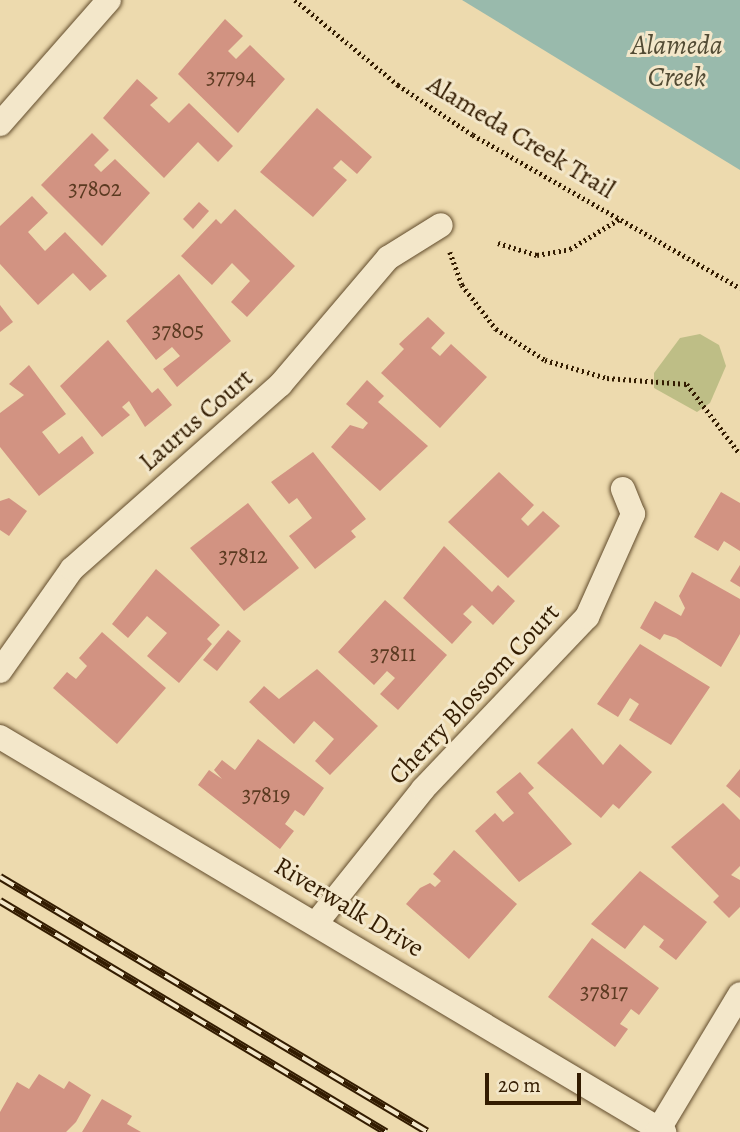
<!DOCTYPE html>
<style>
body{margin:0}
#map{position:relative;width:740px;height:1132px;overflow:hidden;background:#eddaae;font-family:Alegreya,serif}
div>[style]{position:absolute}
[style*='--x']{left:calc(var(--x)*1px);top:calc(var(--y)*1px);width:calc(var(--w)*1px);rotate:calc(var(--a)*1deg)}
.green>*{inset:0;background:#bebe86}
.water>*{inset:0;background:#99baac}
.building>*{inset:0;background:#d29382}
.path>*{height:4.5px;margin-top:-2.25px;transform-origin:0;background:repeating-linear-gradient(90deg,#331c01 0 2px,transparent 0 5.5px)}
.roads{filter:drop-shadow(0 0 2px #624c2c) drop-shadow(0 0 2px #624c2c)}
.street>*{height:24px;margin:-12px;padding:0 12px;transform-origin:12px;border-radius:12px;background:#f3e7ca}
.rail>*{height:8px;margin-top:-4px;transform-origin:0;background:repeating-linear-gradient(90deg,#f3e7ca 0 16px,#331c01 0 32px);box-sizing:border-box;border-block:2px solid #331c01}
span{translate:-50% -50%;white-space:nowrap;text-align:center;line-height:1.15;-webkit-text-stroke:6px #f3e7ca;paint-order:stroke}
.number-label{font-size:23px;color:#5b3a21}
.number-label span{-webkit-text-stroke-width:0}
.street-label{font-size:26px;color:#331c01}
.water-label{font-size:28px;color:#524b34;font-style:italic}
.scale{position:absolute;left:485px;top:1073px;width:96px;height:32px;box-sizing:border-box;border:4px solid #331c01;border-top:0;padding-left:9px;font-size:21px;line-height:24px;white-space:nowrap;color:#331c01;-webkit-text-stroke:5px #f3e7ca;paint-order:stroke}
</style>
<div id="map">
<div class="green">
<div style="clip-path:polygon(700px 334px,719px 345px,726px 366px,710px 403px,697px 412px,654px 388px,654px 373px,680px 338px)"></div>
</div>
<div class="water">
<div style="clip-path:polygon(462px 0,740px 0,740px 170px)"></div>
</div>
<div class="building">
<div style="clip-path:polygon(225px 19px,243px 36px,228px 51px,236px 59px,250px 45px,285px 79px,238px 133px,178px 74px)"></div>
<div style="clip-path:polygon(137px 79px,158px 98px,150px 105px,169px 123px,189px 103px,233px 146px,218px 162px,198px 142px,164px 178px,103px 118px)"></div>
<div style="clip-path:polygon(317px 108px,372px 157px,357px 174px,341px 160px,333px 168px,347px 180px,313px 217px,260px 172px)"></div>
<div style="clip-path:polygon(92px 133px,109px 150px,94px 165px,101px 172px,115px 159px,150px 193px,102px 246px,41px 185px)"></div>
<div style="clip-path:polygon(32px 196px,48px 213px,28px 232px,45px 251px,65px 232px,107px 276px,90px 291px,73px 273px,38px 305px,0 264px,0 226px)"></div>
<div style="clip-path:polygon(199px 202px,209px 211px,193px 229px,183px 219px)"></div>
<div style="clip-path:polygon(235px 209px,295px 266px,247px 317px,231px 302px,250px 281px,232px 263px,212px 285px,181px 256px,216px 219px,221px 224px)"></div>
<div style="clip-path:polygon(179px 274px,231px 341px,177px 387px,163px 369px,180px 356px,172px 347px,156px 360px,126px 321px)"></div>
<div style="clip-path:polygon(0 305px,13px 322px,0 332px)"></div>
<div style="clip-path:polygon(428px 317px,445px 333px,431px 348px,440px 356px,451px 344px,487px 377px,440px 428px,381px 373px,404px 349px,399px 344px)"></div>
<div style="clip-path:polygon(108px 340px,152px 393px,158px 388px,172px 405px,145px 427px,129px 401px,122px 407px,130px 415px,102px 437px,60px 386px)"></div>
<div style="clip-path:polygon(29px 365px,66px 414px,42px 432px,59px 454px,82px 436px,94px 453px,39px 496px,0 447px,0 413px,24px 395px,9px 384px)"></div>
<div style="clip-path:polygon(367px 380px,384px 396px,378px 402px,428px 446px,380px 491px,331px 447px,350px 425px,363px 429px,368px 423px,346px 404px)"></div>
<div style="clip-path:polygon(313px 452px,366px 519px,351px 531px,356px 537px,315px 569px,289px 536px,312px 518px,297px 498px,289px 504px,271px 482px)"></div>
<div style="clip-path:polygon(499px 472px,534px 505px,521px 519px,528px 526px,543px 511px,560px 526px,508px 578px,448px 522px)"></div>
<div style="clip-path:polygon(721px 492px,740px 503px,740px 551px,724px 541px,718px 551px,694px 537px)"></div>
<div style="clip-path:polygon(9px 498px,27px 511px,9px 536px,0 530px,0 501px)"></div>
<div style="clip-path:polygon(248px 503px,299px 568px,244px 611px,190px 548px)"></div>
<div style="clip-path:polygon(444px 546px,492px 592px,498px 585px,515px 601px,493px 625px,472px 605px,463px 614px,472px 622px,452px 644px,403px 598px)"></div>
<div style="clip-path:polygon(740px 565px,740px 587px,730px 581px)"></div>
<div style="clip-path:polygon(156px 569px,220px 625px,207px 639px,212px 644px,179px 683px,147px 656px,167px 633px,147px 616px,128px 638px,112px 624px)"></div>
<div style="clip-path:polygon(692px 572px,740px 599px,740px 634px,721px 667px,676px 638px,664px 634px,660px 640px,640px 628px,655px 601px,681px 616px,685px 608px,679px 596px)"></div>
<div style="clip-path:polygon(385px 600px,447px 655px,398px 710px,380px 694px,395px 678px,387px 671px,374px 685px,338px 652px)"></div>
<div style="clip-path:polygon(228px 630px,241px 641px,217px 671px,203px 660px)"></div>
<div style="clip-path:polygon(102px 632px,166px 688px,117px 744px,53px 688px,67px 672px,76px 679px,87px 666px,79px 658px)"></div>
<div style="clip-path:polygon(640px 644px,710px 687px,671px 745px,629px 720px,639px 704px,630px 698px,618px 717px,597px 704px)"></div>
<div style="clip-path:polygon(317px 669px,378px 726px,330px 775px,315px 761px,334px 739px,314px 721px,294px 744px,249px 702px,264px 686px,279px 699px)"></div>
<div style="clip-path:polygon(572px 728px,603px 765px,620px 744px,652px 772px,619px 809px,613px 804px,601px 818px,537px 763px)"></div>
<div style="clip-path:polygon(258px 739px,324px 788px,304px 816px,295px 810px,285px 824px,294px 831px,280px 849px,198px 785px,209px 770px,222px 779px,214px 770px,222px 760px,235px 770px)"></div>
<div style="clip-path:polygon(740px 769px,740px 798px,726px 786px)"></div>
<div style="clip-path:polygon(520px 772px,534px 788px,528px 793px,572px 844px,519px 882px,475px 831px,495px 813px,503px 822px,514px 813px,496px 792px)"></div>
<div style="clip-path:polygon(723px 803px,740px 820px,740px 866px,731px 875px,740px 880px,740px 907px,729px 918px,713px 902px,719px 896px,671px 847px)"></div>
<div style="clip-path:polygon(454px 850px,517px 904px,469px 959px,406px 904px,420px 888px,430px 883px,435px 887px,441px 881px,433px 874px)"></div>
<div style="clip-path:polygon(640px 871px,707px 922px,676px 960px,659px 947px,664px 940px,644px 925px,625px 949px,591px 924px)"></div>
<div style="clip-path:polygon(592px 938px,659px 988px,639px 1015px,631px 1009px,620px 1024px,628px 1029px,615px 1047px,548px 997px)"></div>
<div style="clip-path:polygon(39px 1074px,64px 1089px,69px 1081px,91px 1095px,76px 1122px,66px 1132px,0 1132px,0 1112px,17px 1082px,29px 1089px)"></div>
<div style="clip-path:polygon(102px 1099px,132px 1116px,127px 1124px,141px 1132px,82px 1132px)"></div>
</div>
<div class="path">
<div style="--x:295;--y:0;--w:134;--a:39.5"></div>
<div style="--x:398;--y:85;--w:90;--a:33.7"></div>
<div style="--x:473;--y:135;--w:308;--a:29.8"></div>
<div style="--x:498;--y:243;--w:41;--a:17.1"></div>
<div style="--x:537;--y:255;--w:34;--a:-10"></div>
<div style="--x:570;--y:249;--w:60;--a:-31.3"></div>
<div style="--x:450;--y:252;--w:35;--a:70"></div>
<div style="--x:462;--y:285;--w:56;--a:52.3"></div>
<div style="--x:496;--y:329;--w:58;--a:32.3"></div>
<div style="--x:545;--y:360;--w:65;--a:16.2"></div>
<div style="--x:607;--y:378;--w:80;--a:4.3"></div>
<div style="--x:687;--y:384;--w:88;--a:52.9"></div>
</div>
<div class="roads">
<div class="street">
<div style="--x:0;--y:124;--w:165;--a:-48.7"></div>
<div style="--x:0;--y:671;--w:125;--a:-54.8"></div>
<div style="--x:72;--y:569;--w:278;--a:-41.5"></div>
<div style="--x:280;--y:385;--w:167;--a:-49.6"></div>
<div style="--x:388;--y:258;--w:62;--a:-31.9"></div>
<div style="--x:0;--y:737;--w:773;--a:30.75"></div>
<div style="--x:317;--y:922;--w:170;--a:-51.4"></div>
<div style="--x:423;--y:789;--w:238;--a:-46.4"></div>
<div style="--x:587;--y:617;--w:113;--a:-65.9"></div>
<div style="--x:633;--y:514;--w:27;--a:-112"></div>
<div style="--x:659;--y:1129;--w:157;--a:-59"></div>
</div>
</div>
<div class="rail">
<div style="--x:0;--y:877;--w:497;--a:30.8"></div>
<div style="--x:0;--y:901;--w:450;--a:30.9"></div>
</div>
<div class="number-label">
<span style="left:231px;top:77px">37794</span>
<span style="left:95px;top:189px">37802</span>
<span style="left:178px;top:331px">37805</span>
<span style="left:243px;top:556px">37812</span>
<span style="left:393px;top:654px">37811</span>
<span style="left:266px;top:795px">37819</span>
<span style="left:604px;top:992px">37817</span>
</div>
<div class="street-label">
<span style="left:521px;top:137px;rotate:31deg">Alameda Creek Trail</span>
<span style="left:196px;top:420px;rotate:-41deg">Laurus Court</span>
<span style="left:474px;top:694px;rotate:-47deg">Cherry Blossom Court</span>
<span style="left:349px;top:907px;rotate:31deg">Riverwalk Drive</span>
</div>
<div class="water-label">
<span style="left:677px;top:61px">Alameda<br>Creek</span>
</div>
<div class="scale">20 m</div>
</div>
